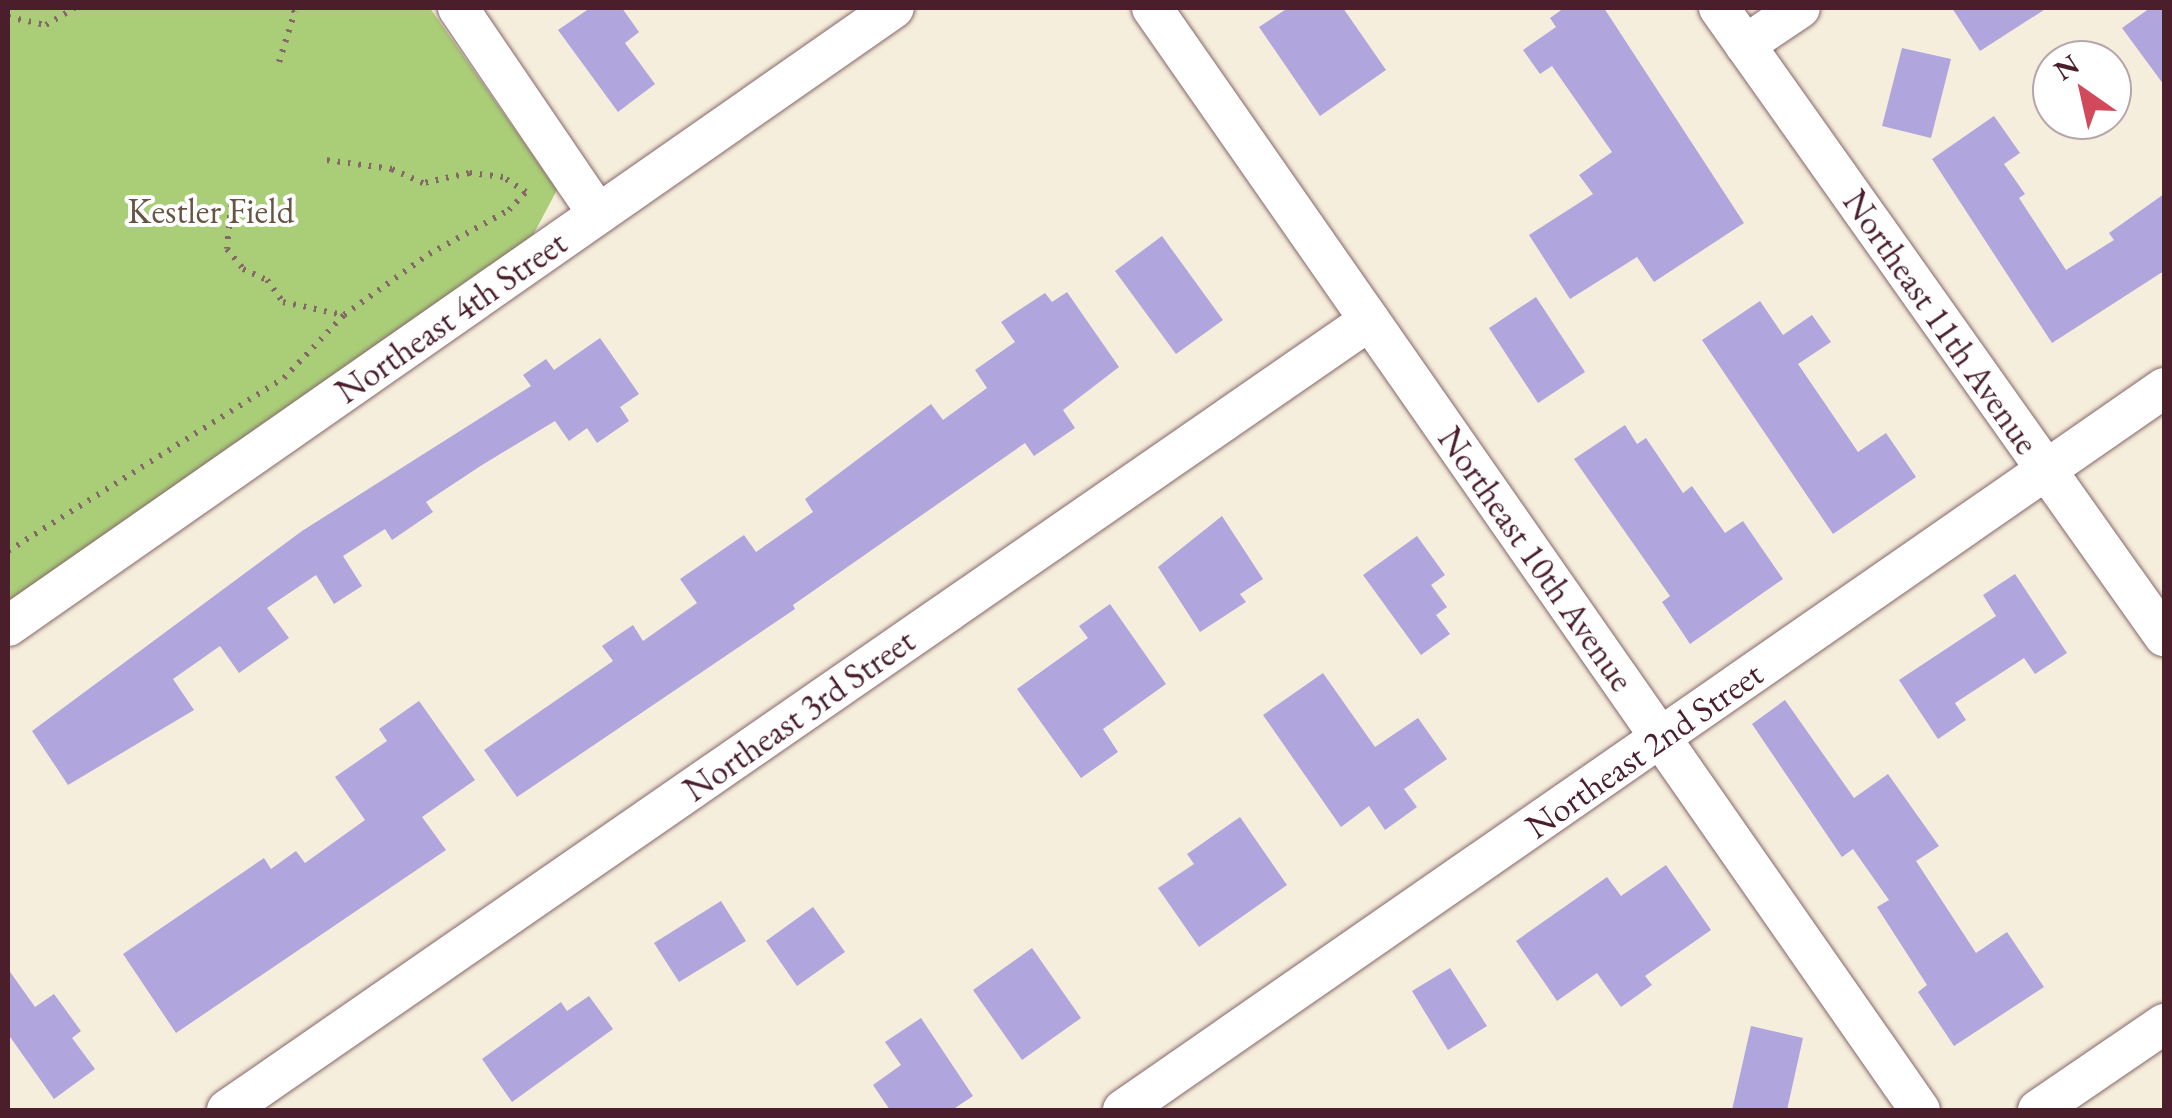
<!DOCTYPE html>
<style>
body{margin:0}
#map{position:relative;width:2172px;height:1118px;overflow:hidden;background:#f6eedc;font-family:"EB Garamond",serif}
div>[style]{position:absolute}
[style*='--x']{left:calc(var(--x)*1px);top:calc(var(--y)*1px);width:calc(var(--w)*1px);rotate:calc(var(--a)*1deg)}
.green>*{inset:0;background:#aace78}
.building>*{inset:0;background:#b0a5dd}
.path>*{height:6px;margin-top:-3px;transform-origin:0;background:repeating-linear-gradient(90deg,#866769 0 2.5px,transparent 0 10.5px)}
.roads{filter:drop-shadow(0 0 2px #866769) drop-shadow(0 0 2px #866769)}
.minor>*{height:40px;margin:-20px;padding:0 20px;transform-origin:20px;border-radius:20px;background:#fff}
span{translate:-50% -50%;white-space:nowrap;text-align:center;line-height:1.15;-webkit-text-stroke:8px #fff;paint-order:stroke}
.park-label{font-size:35px;color:#675442}
.street-label{font-size:35px;color:#4a1f2b}
.frame{position:absolute;inset:0;border:10px solid #4a1f2b;pointer-events:none}
.north{position:absolute;left:2032px;top:40px;width:100px;height:100px;box-sizing:border-box;background:#fff;border:2px solid #b7a5aa;border-radius:50%;rotate:326deg;font-size:28px;font-weight:700;line-height:40px;text-align:center;color:#4a1f2b}
.north::after{content:'';display:block;margin:auto;width:35px;height:45px;background:#d1495b;clip-path:polygon(50% 0,100% 100%,50% 72%,0 100%)}
</style>
<div id="map">
<div class="green">
<div style="clip-path:polygon(8px 8px,430px 8px,557px 190px,533px 235px,8px 603px)"></div>
</div>
<div class="building">
<div style="clip-path:polygon(590px 8px,622px 8px,639px 32px,625px 43px,655px 84px,618px 112px,558px 30px)"></div>
<div style="clip-path:polygon(1288px 8px,1343px 8px,1386px 70px,1320px 116px,1259px 27px)"></div>
<div style="clip-path:polygon(1564px 8px,1604px 8px,1744px 223px,1654px 282px,1637px 257px,1570px 299px,1529px 235px,1593px 194px,1579px 175px,1612px 152px,1552px 66px,1540px 74px,1523px 50px,1556px 27px,1550px 18px)"></div>
<div style="clip-path:polygon(1952px 8px,2047px 8px,1980px 51px)"></div>
<div style="clip-path:polygon(2150px 8px,2164px 8px,2164px 85px,2122px 28px)"></div>
<div style="clip-path:polygon(1902px 48px,1951px 59px,1931px 138px,1882px 126px)"></div>
<div style="clip-path:polygon(1994px 116px,2020px 153px,2004px 164px,2025px 194px,2019px 198px,2066px 270px,2114px 240px,2109px 233px,2164px 194px,2164px 271px,2052px 343px,1932px 159px)"></div>
<div style="clip-path:polygon(1162px 236px,1223px 320px,1176px 354px,1115px 271px)"></div>
<div style="clip-path:polygon(1067px 292px,1119px 367px,1063px 410px,1075px 428px,1034px 456px,1025px 443px,793px 605px,795px 609px,517px 797px,484px 750px,613px 661px,602px 646px,633px 625px,643px 641px,697px 603px,680px 579px,744px 535px,756px 552px,813px 512px,805px 499px,931px 404px,943px 420px,987px 388px,975px 370px,1015px 342px,1001px 322px,1045px 293px,1052px 302px)"></div>
<div style="clip-path:polygon(1536px 297px,1585px 372px,1538px 403px,1489px 328px)"></div>
<div style="clip-path:polygon(1760px 301px,1783px 335px,1812px 315px,1831px 342px,1798px 364px,1858px 452px,1886px 433px,1916px 477px,1833px 534px,1702px 340px)"></div>
<div style="clip-path:polygon(600px 338px,639px 394px,620px 407px,629px 421px,597px 443px,587px 428px,569px 441px,555px 421px,482px 465px,426px 502px,433px 512px,392px 540px,385px 529px,343px 556px,362px 586px,334px 604px,316px 575px,267px 608px,289px 638px,239px 673px,220px 646px,173px 679px,194px 710px,68px 785px,32px 731px,302px 531px,531px 386px,523px 375px,546px 359px,554px 370px)"></div>
<div style="clip-path:polygon(1625px 425px,1637px 444px,1646px 438px,1683px 493px,1692px 486px,1725px 533px,1743px 521px,1783px 579px,1690px 644px,1662px 602px,1670px 596px,1574px 459px)"></div>
<div style="clip-path:polygon(1222px 516px,1263px 579px,1240px 594px,1246px 602px,1200px 632px,1158px 567px)"></div>
<div style="clip-path:polygon(1417px 536px,1445px 575px,1431px 585px,1447px 607px,1436px 615px,1450px 634px,1421px 655px,1363px 575px)"></div>
<div style="clip-path:polygon(2015px 574px,2067px 653px,2035px 674px,2024px 658px,1955px 703px,1966px 720px,1938px 739px,1899px 680px,1996px 616px,1983px 595px)"></div>
<div style="clip-path:polygon(1110px 604px,1166px 684px,1103px 729px,1118px 752px,1081px 778px,1017px 689px,1088px 638px,1079px 626px)"></div>
<div style="clip-path:polygon(1323px 673px,1375px 747px,1418px 718px,1447px 759px,1404px 789px,1417px 807px,1385px 830px,1369px 806px,1341px 827px,1263px 715px)"></div>
<div style="clip-path:polygon(1785px 700px,1854px 798px,1888px 774px,1939px 846px,1916px 861px,1976px 953px,2007px 932px,2044px 987px,1954px 1046px,1918px 992px,1927px 985px,1877px 907px,1889px 900px,1853px 849px,1842px 857px,1752px 724px)"></div>
<div style="clip-path:polygon(419px 701px,475px 780px,422px 817px,446px 850px,176px 1033px,123px 954px,264px 858px,271px 869px,296px 851px,305px 863px,365px 820px,335px 777px,387px 741px,379px 729px)"></div>
<div style="clip-path:polygon(1240px 817px,1287px 885px,1199px 947px,1158px 888px,1194px 864px,1187px 854px)"></div>
<div style="clip-path:polygon(1666px 865px,1711px 930px,1645px 976px,1652px 985px,1621px 1007px,1597px 973px,1557px 1001px,1516px 941px,1607px 877px,1621px 896px)"></div>
<div style="clip-path:polygon(721px 901px,746px 941px,679px 982px,654px 943px)"></div>
<div style="clip-path:polygon(813px 907px,845px 952px,797px 986px,766px 941px)"></div>
<div style="clip-path:polygon(1032px 948px,1081px 1018px,1022px 1060px,973px 990px)"></div>
<div style="clip-path:polygon(1450px 968px,1487px 1026px,1448px 1050px,1412px 991px)"></div>
<div style="clip-path:polygon(8px 969px,35px 1007px,54px 994px,81px 1031px,72px 1038px,95px 1069px,54px 1099px,8px 1034px)"></div>
<div style="clip-path:polygon(589px 996px,613px 1029px,512px 1102px,482px 1059px,561px 1002px,567px 1011px)"></div>
<div style="clip-path:polygon(921px 1018px,973px 1096px,952px 1110px,890px 1110px,873px 1085px,901px 1065px,885px 1042px)"></div>
<div style="clip-path:polygon(1751px 1026px,1803px 1038px,1787px 1110px,1732px 1110px)"></div>
</div>
<div class="path">
<div style="--x:8;--y:17;--w:39;--a:12"></div>
<div style="--x:46;--y:25;--w:33;--a:-31"></div>
<div style="--x:279;--y:62;--w:53;--a:-72.6"></div>
<div style="--x:295;--y:11;--w:5;--a:-143"></div>
<div style="--x:231;--y:205;--w:44;--a:95.2"></div>
<div style="--x:227;--y:249;--w:26;--a:51"></div>
<div style="--x:243;--y:269;--w:26;--a:25"></div>
<div style="--x:267;--y:280;--w:27;--a:54"></div>
<div style="--x:283;--y:302;--w:61;--a:12.2"></div>
<div style="--x:8;--y:551;--w:326;--a:-32.1"></div>
<div style="--x:284;--y:378;--w:87;--a:-46.4"></div>
<div style="--x:344;--y:315;--w:105;--a:-35.7"></div>
<div style="--x:429;--y:254;--w:91;--a:-28.8"></div>
<div style="--x:509;--y:210;--w:25;--a:-47"></div>
<div style="--x:526;--y:192;--w:27;--a:-147"></div>
<div style="--x:503;--y:177;--w:34;--a:-173"></div>
<div style="--x:469;--y:173;--w:47;--a:167.7"></div>
<div style="--x:423;--y:183;--w:34;--a:-156"></div>
<div style="--x:392;--y:169;--w:68;--a:-172.3"></div>
</div>
<div class="roads">
<div class="minor">
<div style="--x:458;--y:8;--w:249;--a:55.8"></div>
<div style="--x:1152;--y:8;--w:1343;--a:55.13"></div>
<div style="--x:1719;--y:8;--w:770;--a:54.68"></div>
<div style="--x:1745;--y:45;--w:66;--a:-33.9"></div>
<div style="--x:8;--y:626;--w:1080;--a:-34.9"></div>
<div style="--x:227;--y:1110;--w:1389;--a:-34.65"></div>
<div style="--x:1123;--y:1110;--w:1267;--a:-34.74"></div>
<div style="--x:2038;--y:1110;--w:153;--a:-34.3"></div>
</div>
</div>
<div class="park-label">
<span style="left:211px;top:211px">Kestler Field</span>
</div>
<div class="street-label">
<span style="left:451px;top:317px;rotate:-35deg">Northeast 4th Street</span>
<span style="left:1941px;top:322px;rotate:55deg">Northeast 11th Avenue</span>
<span style="left:1536px;top:559px;rotate:55deg">Northeast 10th Avenue</span>
<span style="left:799px;top:715px;rotate:-35deg">Northeast 3rd Street</span>
<span style="left:1644px;top:750px;rotate:-35deg">Northeast 2nd Street</span>
</div>
<div class="frame"></div>
<div class="north">N</div>
</div>
